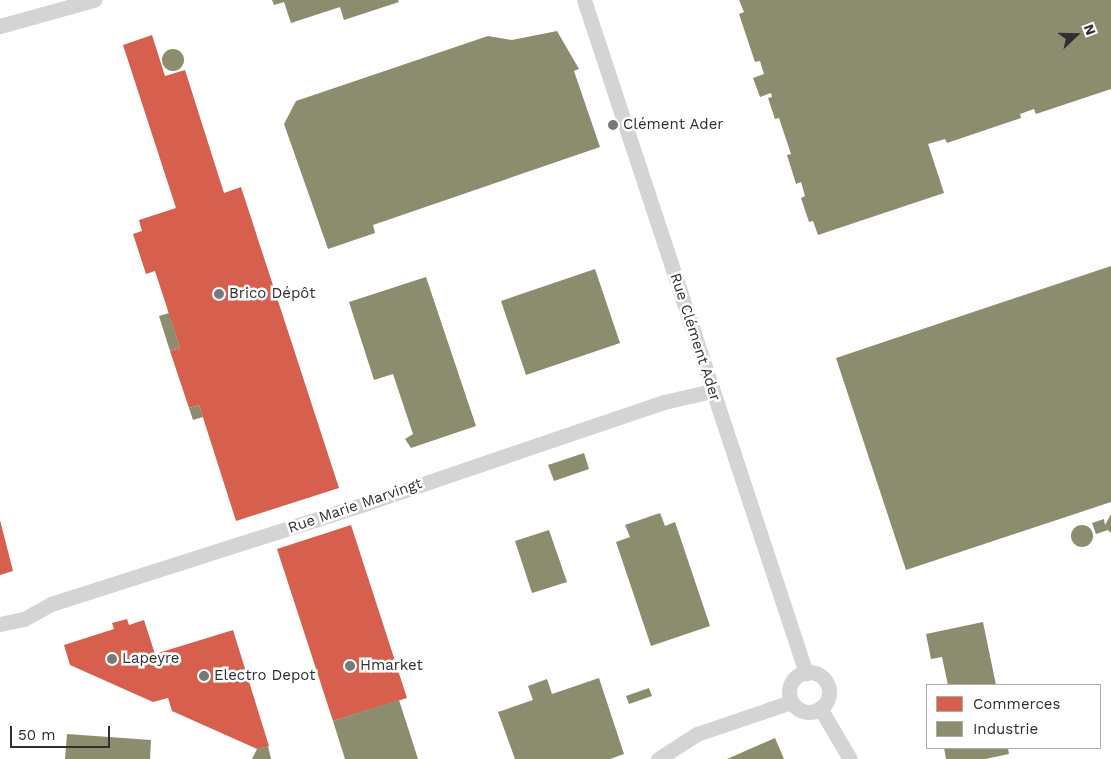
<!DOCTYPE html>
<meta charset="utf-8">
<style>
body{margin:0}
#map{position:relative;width:1111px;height:759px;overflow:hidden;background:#fff;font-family:"Work Sans",sans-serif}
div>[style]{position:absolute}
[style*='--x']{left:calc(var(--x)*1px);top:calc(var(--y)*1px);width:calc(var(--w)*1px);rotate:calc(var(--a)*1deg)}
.shops>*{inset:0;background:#d6604d}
.industry>*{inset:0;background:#8c8c6e}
.round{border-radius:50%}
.street>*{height:15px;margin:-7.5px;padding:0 7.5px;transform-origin:7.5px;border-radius:7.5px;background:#d4d4d4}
.street>.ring{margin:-7.5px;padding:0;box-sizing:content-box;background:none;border:15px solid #d4d4d4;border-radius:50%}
.dots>*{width:14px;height:14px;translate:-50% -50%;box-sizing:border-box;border:2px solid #fff;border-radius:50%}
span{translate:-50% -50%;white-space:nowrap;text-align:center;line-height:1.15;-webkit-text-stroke:5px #fff;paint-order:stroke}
.poi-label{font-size:15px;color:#2f2f2f}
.left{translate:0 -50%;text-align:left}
.street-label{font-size:15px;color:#2f2f2f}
.legend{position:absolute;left:926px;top:684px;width:175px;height:65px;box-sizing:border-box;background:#fff;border:1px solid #acacac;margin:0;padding:6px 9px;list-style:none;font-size:15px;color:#2f2f2f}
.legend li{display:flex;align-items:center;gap:10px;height:25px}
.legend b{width:25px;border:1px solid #acacac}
.north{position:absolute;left:1051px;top:10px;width:50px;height:50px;-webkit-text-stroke:4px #fff;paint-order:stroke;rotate:69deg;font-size:14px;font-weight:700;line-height:20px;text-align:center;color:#2f2f2f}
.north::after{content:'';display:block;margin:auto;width:18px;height:22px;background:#2f2f2f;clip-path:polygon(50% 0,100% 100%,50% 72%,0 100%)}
.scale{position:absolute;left:10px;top:726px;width:100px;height:22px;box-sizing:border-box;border:2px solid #2f2f2f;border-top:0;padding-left:6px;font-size:15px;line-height:18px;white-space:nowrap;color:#2f2f2f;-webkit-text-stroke:4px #fff;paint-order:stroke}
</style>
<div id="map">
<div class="shops">
<div style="clip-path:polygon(152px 35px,165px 76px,185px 70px,224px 193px,241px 187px,339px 488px,236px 521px,199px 405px,189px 408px,170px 351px,180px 348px,155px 271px,146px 274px,133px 234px,142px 231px,139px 220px,176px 208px,123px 45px)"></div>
<div style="clip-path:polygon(0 520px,13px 571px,0 575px)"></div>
<div style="clip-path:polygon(351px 525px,407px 698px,333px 721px,277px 549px)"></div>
<div style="clip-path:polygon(127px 619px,129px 625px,144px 620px,155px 654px,233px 630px,269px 746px,257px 749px,172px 711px,168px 698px,153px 702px,70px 665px,64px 645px,114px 629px,112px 623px)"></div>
</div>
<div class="industry">
<div style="clip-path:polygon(272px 0,398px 0,399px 2px,344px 20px,340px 7px,291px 23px,284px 2px,274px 5px)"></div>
<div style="clip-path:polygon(739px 0,1111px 0,1111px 89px,1036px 114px,1034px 109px,1020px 114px,1021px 118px,947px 143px,945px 139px,928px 144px,944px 193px,818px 235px,813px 221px,809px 222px,801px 198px,805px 196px,801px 182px,796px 184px,787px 155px,791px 154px,779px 118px,775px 119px,768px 98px,772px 97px,771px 93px,760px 97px,753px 78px,764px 74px,760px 61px,755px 62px,739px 14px,744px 12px)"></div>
<div style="clip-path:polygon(557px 31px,579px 69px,574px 71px,600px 147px,373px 225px,375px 233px,328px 249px,284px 124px,296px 101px,488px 36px,512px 40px)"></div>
<div class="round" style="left:162px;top:49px;width:22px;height:22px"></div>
<div style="clip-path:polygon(1111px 266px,1111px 502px,906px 570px,836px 358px)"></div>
<div style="clip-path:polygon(595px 269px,620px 343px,526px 375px,501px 301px)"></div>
<div style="clip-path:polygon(426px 277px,476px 426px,411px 448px,405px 439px,413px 434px,393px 374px,374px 380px,349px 302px)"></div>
<div style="clip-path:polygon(169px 313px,180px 348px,170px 351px,159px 316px)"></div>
<div style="clip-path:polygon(199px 405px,203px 417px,193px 420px,189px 408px)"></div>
<div style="clip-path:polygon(584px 453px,589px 469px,554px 481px,548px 465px)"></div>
<div style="clip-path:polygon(660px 513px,665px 526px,675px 522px,710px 626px,651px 646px,616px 542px,630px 537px,625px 525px)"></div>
<div style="clip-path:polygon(1111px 514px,1111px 533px,1108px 530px,1096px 534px,1092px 523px,1104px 519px,1105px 525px)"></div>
<div class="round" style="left:1071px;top:525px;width:22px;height:22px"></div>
<div style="clip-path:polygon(549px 530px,567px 582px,532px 593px,515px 541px)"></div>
<div style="clip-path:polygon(983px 622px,996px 685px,948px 685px,942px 657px,931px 659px,926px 634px)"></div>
<div style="clip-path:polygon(599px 678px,624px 754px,610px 759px,515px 759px,498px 712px,533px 700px,528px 686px,547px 679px,552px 694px)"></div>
<div style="clip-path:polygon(649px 688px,652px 696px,629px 704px,626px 696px)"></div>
<div style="clip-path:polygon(399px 700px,418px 759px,345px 759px,333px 721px)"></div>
<div style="clip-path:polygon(67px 734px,151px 740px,150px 759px,65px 759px)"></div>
<div style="clip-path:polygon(775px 738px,784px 759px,727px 759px)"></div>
<div style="clip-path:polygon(268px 746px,271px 759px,252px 759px,257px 749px)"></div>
<div style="clip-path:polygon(944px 748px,1008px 748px,1009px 754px,985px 759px,946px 759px)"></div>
</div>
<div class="street">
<div style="--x:584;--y:0;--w:709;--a:71.74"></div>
<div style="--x:0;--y:26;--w:98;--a:-15.5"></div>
<div style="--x:0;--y:624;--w:25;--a:-12"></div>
<div style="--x:24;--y:619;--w:31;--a:-29"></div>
<div style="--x:51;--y:604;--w:332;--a:-17.7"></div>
<div style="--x:367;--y:503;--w:314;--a:-18.8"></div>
<div style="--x:664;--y:402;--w:49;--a:-12.9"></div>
<div class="ring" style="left:789px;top:672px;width:25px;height:25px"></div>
<div style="--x:820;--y:708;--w:59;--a:59.5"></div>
<div style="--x:658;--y:759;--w:46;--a:-32.7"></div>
<div style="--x:697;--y:734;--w:99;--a:-18.8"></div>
</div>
<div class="dots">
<div style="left:613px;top:125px;background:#787878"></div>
<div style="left:219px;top:294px;background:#787878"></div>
<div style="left:112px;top:659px;background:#787878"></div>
<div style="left:350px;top:666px;background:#787878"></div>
<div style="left:204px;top:676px;background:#787878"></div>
</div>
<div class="poi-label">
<span class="left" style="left:623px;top:125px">Clément Ader</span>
<span class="left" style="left:229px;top:294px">Brico Dépôt</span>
<span class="left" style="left:122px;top:659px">Lapeyre</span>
<span class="left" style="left:360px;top:666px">Hmarket</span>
<span class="left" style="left:214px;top:676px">Electro Depot</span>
</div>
<div class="street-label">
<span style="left:695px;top:337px;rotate:72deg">Rue Clément Ader</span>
<span style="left:355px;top:506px;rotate:-19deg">Rue Marie Marvingt</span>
</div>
<ul class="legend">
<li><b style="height:14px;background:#d6604d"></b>Commerces</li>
<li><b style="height:14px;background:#8c8c6e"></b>Industrie</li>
</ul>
<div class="north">N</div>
<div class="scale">50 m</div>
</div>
